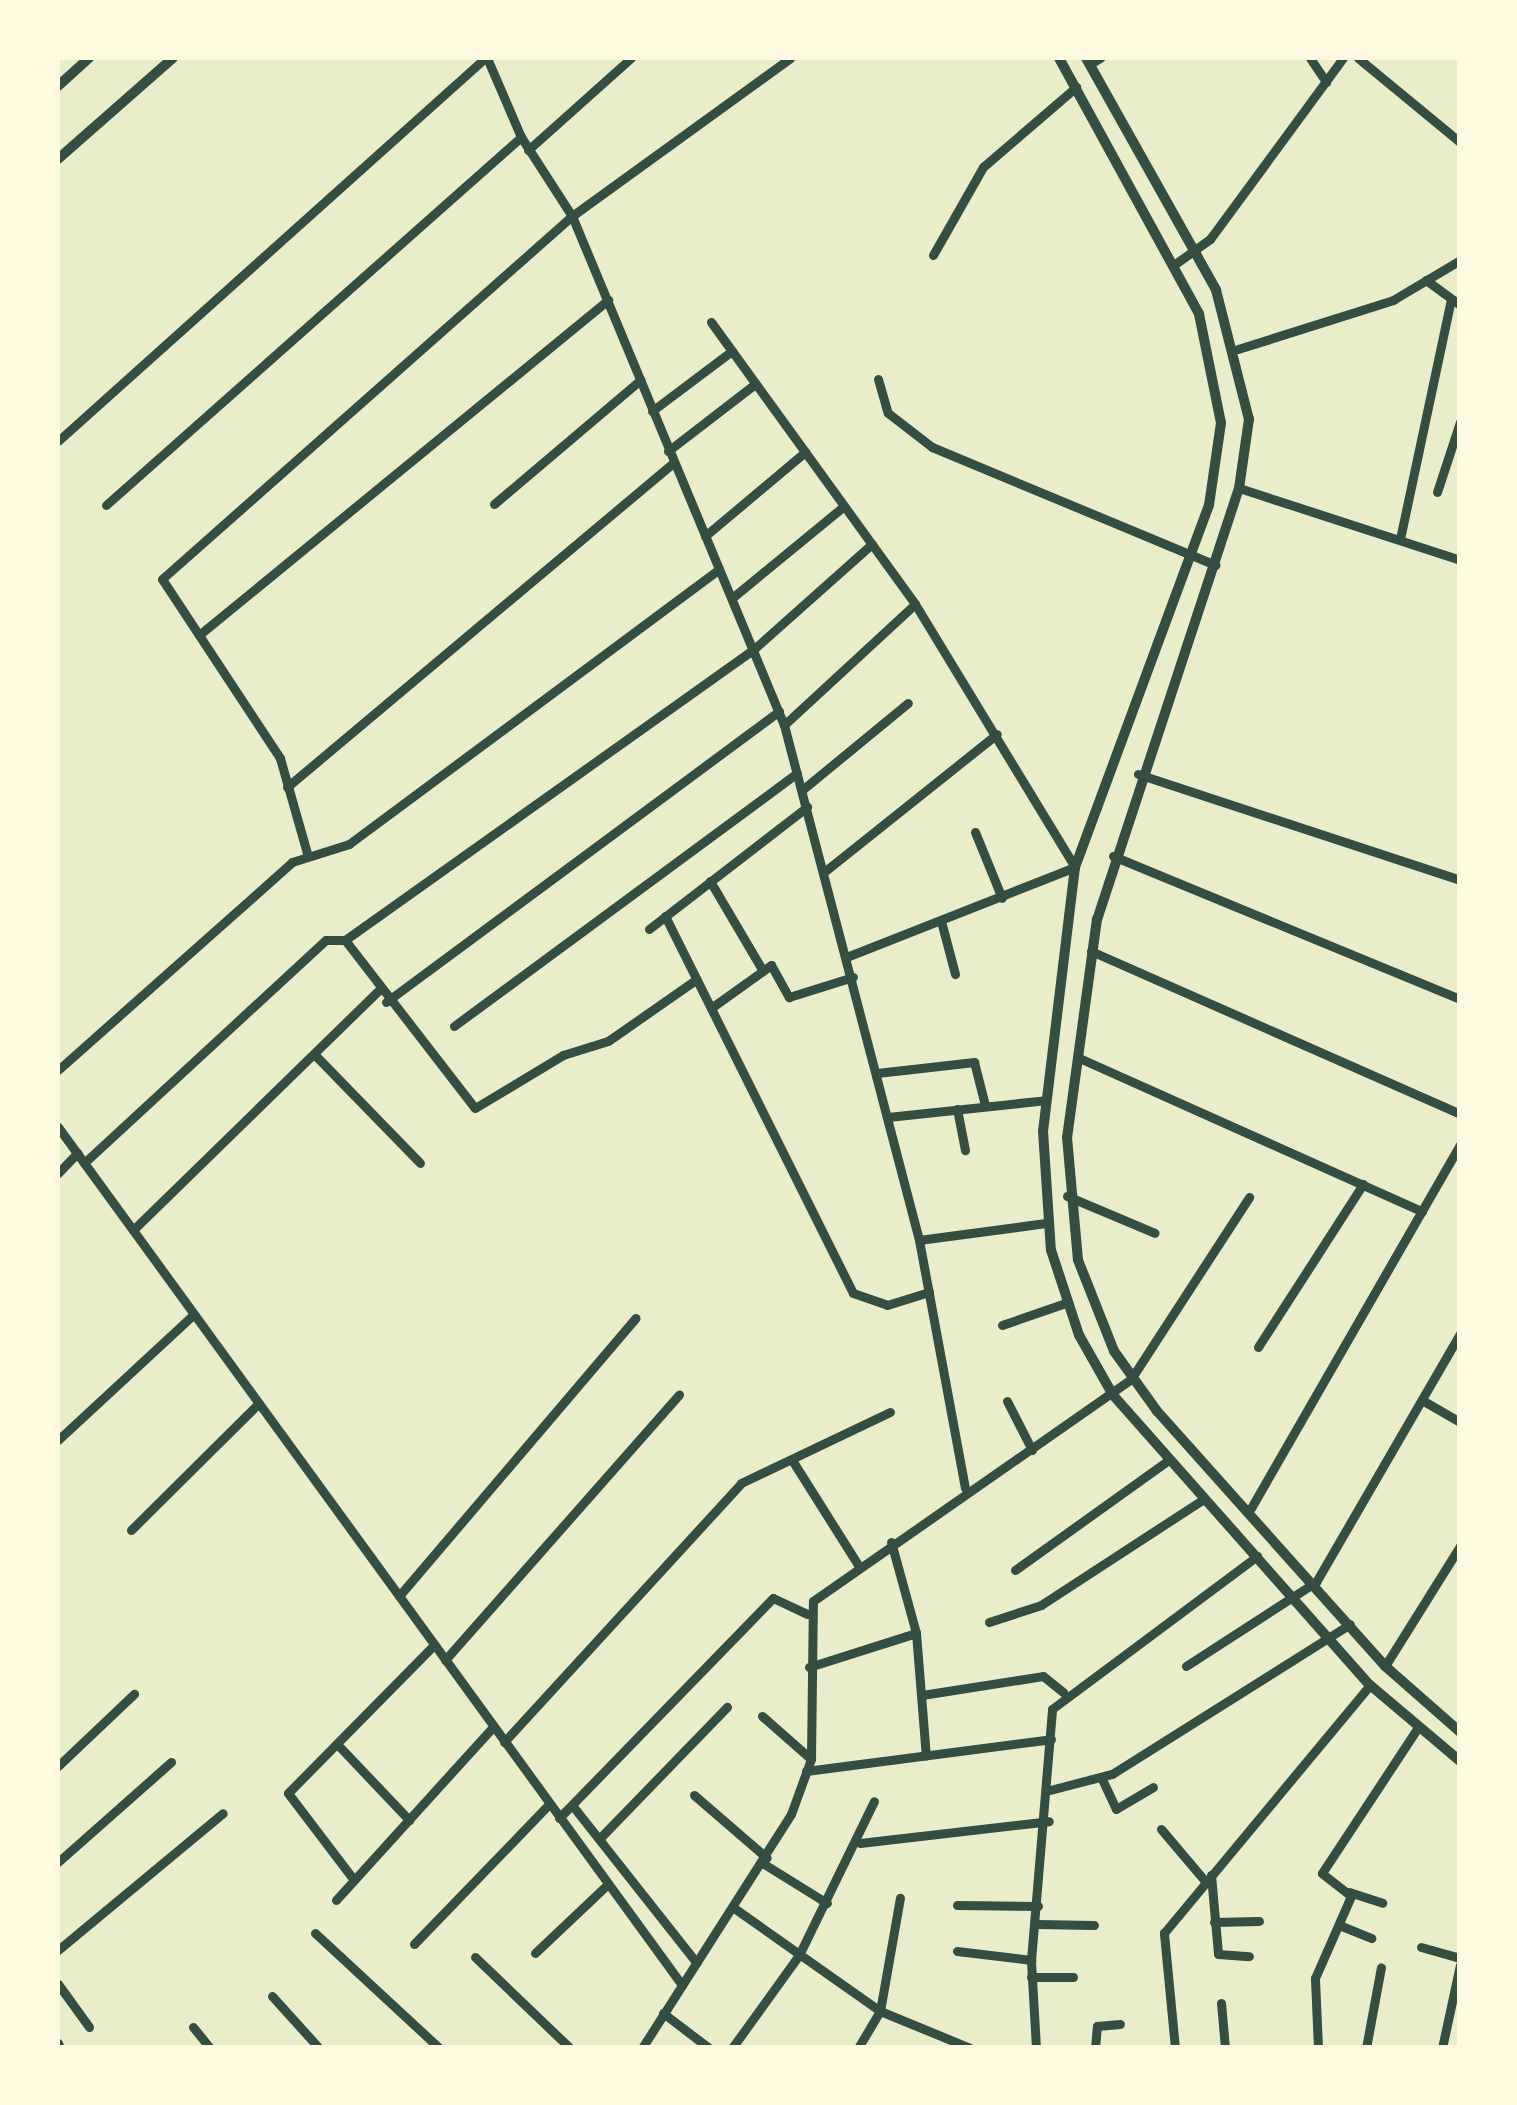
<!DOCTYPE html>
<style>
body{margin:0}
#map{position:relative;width:1517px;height:2105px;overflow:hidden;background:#e9edc9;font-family:"Archivo Narrow",sans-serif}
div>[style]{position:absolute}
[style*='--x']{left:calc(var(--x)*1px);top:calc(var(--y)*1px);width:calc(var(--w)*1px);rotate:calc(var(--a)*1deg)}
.minor>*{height:9px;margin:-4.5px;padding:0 4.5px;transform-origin:4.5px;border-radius:4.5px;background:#344e41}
.tertiary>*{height:10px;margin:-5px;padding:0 5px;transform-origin:5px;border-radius:5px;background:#344e41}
span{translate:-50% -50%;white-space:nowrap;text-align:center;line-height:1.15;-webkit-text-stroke:10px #fefae0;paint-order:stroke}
.frame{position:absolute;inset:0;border:60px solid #fefae0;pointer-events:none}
</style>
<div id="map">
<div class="minor">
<div style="--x:487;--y:58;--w:86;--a:66.7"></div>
<div style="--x:521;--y:137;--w:94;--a:57.2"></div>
<div style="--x:572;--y:216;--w:551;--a:67.39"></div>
<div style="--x:784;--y:725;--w:532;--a:75.31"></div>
<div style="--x:919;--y:1240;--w:252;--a:79.5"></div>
<div style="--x:1310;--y:58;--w:29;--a:56"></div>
<div style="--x:1358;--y:58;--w:132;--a:39.5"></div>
<div style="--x:1090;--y:64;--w:12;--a:-31"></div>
<div style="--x:528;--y:150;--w:138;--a:-41.8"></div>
<div style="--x:933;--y:255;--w:101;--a:-60.4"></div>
<div style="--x:983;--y:167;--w:123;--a:-40.7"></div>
<div style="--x:1175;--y:264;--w:43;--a:-35.5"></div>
<div style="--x:1210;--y:239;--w:225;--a:-53.7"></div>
<div style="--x:1426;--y:280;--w:42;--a:36.3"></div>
<div style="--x:711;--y:322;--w:348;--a:54.1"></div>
<div style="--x:915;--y:604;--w:308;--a:58.7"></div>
<div style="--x:1075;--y:867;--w:245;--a:158.5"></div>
<div style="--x:1238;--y:349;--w:163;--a:-17.5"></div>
<div style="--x:1393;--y:300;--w:78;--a:-30.8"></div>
<div style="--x:878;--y:379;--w:35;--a:74"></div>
<div style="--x:888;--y:413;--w:56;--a:37.7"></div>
<div style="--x:932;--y:447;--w:307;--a:22.6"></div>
<div style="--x:652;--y:411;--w:100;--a:-36.9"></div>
<div style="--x:58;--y:441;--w:574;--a:-41.89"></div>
<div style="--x:668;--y:451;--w:110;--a:-37.6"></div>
<div style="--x:1239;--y:488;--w:232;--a:18"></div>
<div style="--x:1437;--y:492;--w:74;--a:-71.8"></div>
<div style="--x:494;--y:504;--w:192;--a:-40.3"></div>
<div style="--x:106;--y:505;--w:555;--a:-41.56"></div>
<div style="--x:705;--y:536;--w:131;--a:-40"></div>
<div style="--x:1400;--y:539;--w:245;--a:-78"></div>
<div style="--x:732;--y:598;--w:145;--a:-39.4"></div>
<div style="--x:199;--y:635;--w:529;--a:-39.32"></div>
<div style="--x:784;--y:725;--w:178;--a:-42.7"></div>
<div style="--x:1138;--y:774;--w:339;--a:18.2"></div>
<div style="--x:287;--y:787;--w:504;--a:-40.01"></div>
<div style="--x:802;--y:790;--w:137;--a:-39.4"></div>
<div style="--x:975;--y:832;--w:71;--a:67.8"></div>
<div style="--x:307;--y:853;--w:99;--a:-105.9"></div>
<div style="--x:280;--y:758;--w:214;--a:-123.4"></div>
<div style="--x:162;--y:579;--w:548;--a:-41.52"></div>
<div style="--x:572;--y:216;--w:269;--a:-35.9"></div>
<div style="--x:1113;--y:856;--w:375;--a:22.4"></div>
<div style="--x:824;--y:872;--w:221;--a:-38.6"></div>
<div style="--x:710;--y:881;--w:104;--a:59.5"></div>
<div style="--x:665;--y:916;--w:421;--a:63.5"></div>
<div style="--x:853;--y:1293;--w:36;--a:19"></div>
<div style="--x:887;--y:1305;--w:44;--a:-17.2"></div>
<div style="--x:941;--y:921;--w:55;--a:75.2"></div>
<div style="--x:649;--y:929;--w:200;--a:-37.7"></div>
<div style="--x:345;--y:940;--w:212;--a:52.3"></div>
<div style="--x:475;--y:1108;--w:103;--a:-31.1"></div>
<div style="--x:563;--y:1055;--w:47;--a:-17.3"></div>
<div style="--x:608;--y:1041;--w:108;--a:-34.9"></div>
<div style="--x:1091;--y:951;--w:403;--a:23.8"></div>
<div style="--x:386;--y:1002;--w:489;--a:-36.5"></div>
<div style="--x:711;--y:1008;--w:74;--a:-35.6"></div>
<div style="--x:771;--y:965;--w:37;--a:61"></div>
<div style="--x:789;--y:997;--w:67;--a:-17.4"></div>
<div style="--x:454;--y:1026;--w:426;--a:-36.4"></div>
<div style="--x:314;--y:1054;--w:152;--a:45.8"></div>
<div style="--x:1077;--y:1057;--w:378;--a:24.1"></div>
<div style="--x:58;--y:1070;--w:313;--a:-41.6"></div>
<div style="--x:292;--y:862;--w:60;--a:-17.5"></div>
<div style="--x:349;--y:844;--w:461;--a:-36.6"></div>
<div style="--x:877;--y:1073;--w:98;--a:-6.5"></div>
<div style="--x:974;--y:1062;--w:44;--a:75.7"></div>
<div style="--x:957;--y:1109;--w:42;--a:79"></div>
<div style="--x:888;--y:1117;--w:159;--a:-6.1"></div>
<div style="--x:58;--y:1127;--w:1061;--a:53.97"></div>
<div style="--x:84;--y:1163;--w:329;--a:-42.7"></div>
<div style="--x:326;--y:940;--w:19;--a:0"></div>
<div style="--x:345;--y:940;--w:502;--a:-35.43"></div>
<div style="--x:754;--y:649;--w:158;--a:-41.7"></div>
<div style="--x:58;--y:1173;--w:28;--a:-46"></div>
<div style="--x:1067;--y:1196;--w:95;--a:22.8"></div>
<div style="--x:133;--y:1230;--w:344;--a:-44.3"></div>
<div style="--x:919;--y:1240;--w:128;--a:-7.6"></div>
<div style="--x:1002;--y:1325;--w:68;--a:-19"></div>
<div style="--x:1258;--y:1347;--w:194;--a:-57.2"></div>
<div style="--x:1422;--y:1400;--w:44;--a:30.1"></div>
<div style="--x:1007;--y:1401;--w:55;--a:63"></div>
<div style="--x:58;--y:1440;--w:185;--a:-42.8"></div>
<div style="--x:792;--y:1460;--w:124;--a:57.8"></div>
<div style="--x:1251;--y:1508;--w:420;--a:-60.1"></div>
<div style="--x:131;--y:1530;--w:180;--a:-44.8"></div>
<div style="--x:891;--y:1542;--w:94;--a:74.6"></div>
<div style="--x:916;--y:1633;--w:123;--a:85.4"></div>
<div style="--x:1015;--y:1570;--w:187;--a:-35.6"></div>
<div style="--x:399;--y:1596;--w:365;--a:-49.6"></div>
<div style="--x:989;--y:1622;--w:55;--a:-18.1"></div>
<div style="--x:1041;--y:1605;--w:192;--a:-33.1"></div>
<div style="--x:445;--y:1660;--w:354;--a:-48.6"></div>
<div style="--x:1186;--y:1666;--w:155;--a:-32.9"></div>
<div style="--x:1316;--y:1582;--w:287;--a:-59.9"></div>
<div style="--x:1385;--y:1666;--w:142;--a:-58"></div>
<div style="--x:809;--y:1667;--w:112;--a:-17.6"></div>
<div style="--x:922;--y:1695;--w:122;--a:-8.9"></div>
<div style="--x:1043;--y:1676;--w:26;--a:39"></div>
<div style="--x:762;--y:1716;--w:65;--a:41.3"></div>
<div style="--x:504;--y:1742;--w:351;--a:-47.5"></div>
<div style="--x:741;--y:1483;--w:165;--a:-25.5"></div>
<div style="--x:337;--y:1744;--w:105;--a:46.5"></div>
<div style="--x:58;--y:1766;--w:105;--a:-43.5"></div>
<div style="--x:806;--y:1771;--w:247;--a:-7.4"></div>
<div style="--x:1102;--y:1779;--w:33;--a:65"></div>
<div style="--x:1116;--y:1809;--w:43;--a:-30.7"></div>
<div style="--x:1050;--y:1790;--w:64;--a:-14.5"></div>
<div style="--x:1112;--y:1774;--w:281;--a:-32.2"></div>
<div style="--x:694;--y:1795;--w:96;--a:40.8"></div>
<div style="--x:572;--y:1805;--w:201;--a:51.7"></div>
<div style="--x:559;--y:1818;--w:307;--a:-45.8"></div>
<div style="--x:773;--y:1598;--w:38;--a:25"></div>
<div style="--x:1161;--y:1829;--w:68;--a:49.8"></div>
<div style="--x:599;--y:1839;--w:184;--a:-45.9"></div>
<div style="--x:860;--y:1843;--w:190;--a:-6.6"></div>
<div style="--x:58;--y:1862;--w:151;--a:-41.5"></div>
<div style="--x:764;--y:1864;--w:74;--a:31.8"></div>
<div style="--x:1211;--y:1875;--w:79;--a:84.9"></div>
<div style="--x:1218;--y:1954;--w:31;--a:4"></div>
<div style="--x:354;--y:1880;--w:109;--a:-127.2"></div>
<div style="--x:288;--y:1793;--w:208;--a:-45.4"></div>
<div style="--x:1349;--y:1892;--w:35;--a:18"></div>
<div style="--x:336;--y:1900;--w:234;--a:-47.8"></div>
<div style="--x:957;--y:1905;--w:81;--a:0.7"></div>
<div style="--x:734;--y:1908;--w:179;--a:35.2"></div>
<div style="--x:880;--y:2011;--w:97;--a:22.3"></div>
<div style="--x:1214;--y:1922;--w:45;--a:-1.3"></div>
<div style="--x:1036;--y:1924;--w:58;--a:1"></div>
<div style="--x:1339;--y:1925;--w:35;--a:22"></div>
<div style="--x:315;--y:1933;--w:169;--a:42.8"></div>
<div style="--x:414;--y:1944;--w:194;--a:-46"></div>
<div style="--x:1421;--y:1947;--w:41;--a:15.8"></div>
<div style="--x:58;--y:1950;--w:214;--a:-39.7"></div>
<div style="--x:957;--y:1951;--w:75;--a:6.9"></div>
<div style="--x:535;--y:1953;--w:100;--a:-43.4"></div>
<div style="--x:475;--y:1957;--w:132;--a:43.8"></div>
<div style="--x:1031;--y:1977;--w:42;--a:0"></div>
<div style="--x:58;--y:1984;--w:53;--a:54.2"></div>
<div style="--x:272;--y:1996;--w:70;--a:47.9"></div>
<div style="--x:1221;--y:2003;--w:45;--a:84.9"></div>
<div style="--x:663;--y:2013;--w:58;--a:37.3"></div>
<div style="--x:193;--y:2027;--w:27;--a:51"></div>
<div style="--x:58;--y:2043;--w:5;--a:68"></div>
<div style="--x:642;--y:2048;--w:277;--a:-57.5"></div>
<div style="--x:791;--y:1814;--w:59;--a:-70"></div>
<div style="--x:811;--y:1759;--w:158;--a:-89.3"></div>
<div style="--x:813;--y:1601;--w:388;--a:-34.9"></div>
<div style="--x:1131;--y:1379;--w:217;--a:-57"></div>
<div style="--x:732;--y:2048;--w:115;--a:-54.2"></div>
<div style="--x:799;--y:1955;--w:171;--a:-64"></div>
<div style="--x:858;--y:2048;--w:43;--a:-59.3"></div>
<div style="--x:880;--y:2011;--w:115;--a:-80"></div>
<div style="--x:1036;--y:2048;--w:88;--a:-93.3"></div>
<div style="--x:1031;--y:1960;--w:252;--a:-85.2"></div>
<div style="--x:1052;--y:1709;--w:256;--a:-36.7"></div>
<div style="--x:1095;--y:2048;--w:22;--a:-85"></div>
<div style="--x:1097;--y:2026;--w:23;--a:-5"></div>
<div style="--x:1175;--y:2048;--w:116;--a:-95.5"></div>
<div style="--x:1164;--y:1933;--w:322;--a:-50.3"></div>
<div style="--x:1318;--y:2048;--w:70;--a:-92.5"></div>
<div style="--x:1315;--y:1978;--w:90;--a:-66.3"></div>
<div style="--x:1351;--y:1896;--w:37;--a:-142"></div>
<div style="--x:1322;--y:1873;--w:173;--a:-56.6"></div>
<div style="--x:1366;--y:2048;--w:82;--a:-79.5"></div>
<div style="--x:1442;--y:2048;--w:85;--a:-77.8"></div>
</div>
<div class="tertiary">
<div style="--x:1059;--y:58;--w:292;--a:61.3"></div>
<div style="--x:1199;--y:314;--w:111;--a:78.6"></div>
<div style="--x:1221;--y:423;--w:83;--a:98.3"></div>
<div style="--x:1209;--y:505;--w:386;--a:110.3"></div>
<div style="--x:1075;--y:867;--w:266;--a:96.9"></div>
<div style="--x:1043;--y:1131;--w:119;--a:86.2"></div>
<div style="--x:1051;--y:1250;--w:89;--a:71.8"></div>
<div style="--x:1079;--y:1335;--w:69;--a:60.5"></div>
<div style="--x:1113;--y:1395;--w:387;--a:48.5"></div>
<div style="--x:1370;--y:1685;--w:118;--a:40.2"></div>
<div style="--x:1086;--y:58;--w:266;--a:60.7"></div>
<div style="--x:1216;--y:290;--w:133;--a:75.7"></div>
<div style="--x:1249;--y:419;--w:70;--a:98.2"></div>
<div style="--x:1239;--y:488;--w:454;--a:108.2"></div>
<div style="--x:1097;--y:919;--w:220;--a:97.8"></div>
<div style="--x:1067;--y:1137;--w:123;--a:84.9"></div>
<div style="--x:1078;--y:1260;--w:98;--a:68.4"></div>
<div style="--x:1114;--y:1351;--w:74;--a:54.4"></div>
<div style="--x:1157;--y:1411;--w:342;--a:48.2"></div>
<div style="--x:1385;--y:1666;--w:100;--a:41.3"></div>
<div style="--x:58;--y:86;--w:42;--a:-42.1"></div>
<div style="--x:58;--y:159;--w:153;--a:-41.3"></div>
</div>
<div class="frame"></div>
</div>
